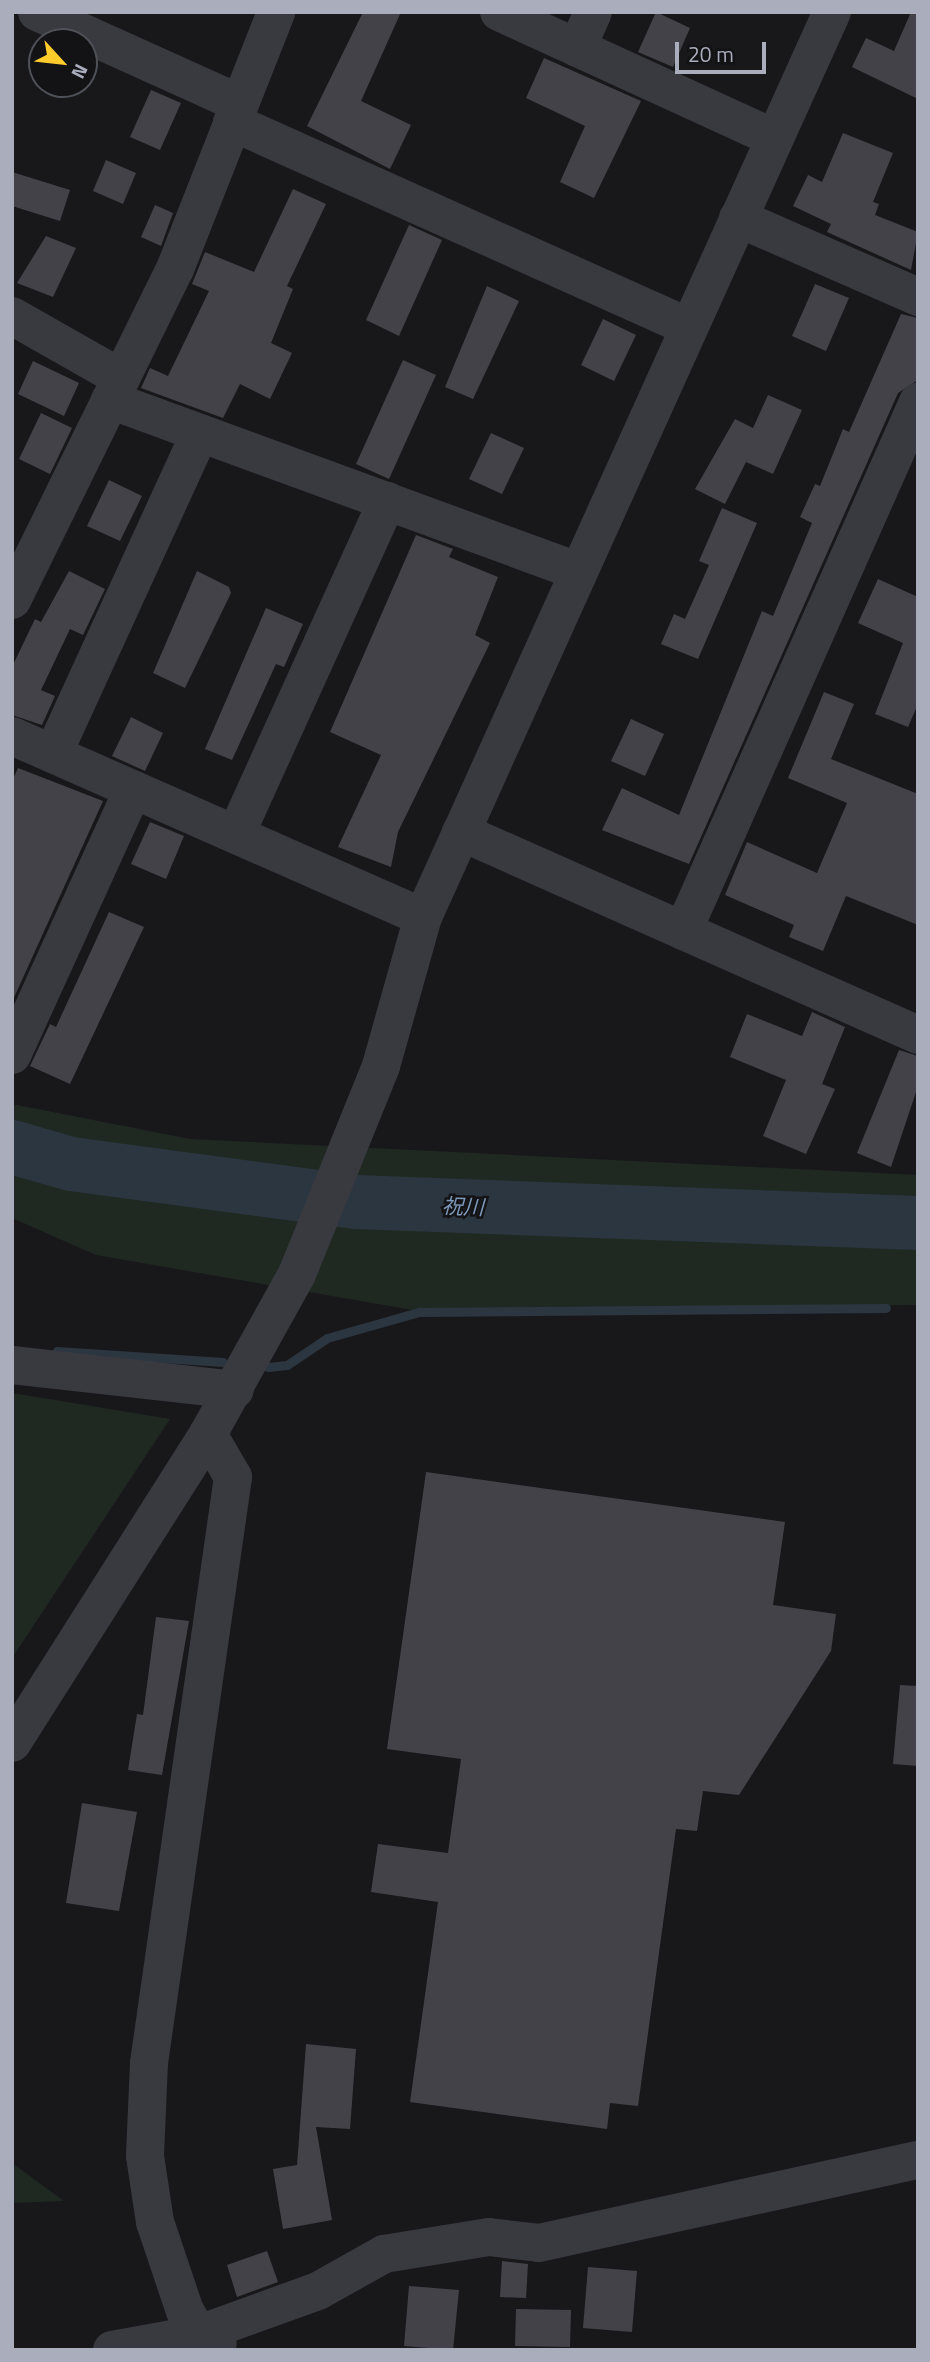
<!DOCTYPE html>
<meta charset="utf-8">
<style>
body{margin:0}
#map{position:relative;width:930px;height:2362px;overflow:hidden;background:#18181b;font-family:"Titillium Web","Noto Sans JP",sans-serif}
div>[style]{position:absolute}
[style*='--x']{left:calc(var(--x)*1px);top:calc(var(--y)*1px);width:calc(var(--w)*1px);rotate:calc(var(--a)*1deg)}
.green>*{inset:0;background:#1f2922}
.stream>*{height:9px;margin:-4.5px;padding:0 4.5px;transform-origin:4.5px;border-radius:4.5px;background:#2c3640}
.river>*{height:54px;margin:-27px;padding:0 27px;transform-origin:27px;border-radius:27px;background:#2c3640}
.building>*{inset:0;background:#424248}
.minor>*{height:38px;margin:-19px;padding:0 19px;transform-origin:19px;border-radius:19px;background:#393940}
span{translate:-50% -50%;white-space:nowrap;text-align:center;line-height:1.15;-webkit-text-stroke:5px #131316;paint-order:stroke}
.water-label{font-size:21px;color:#7d98b9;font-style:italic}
.frame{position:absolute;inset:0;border:14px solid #a9adbc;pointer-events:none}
.north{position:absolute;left:28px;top:28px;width:70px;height:70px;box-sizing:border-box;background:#131316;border:2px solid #4f5158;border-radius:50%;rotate:117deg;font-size:19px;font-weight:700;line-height:28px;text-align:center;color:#a9adbc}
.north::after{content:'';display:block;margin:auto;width:24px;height:32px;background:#ffcc2c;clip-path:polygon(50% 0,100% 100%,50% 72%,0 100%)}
.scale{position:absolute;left:675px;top:42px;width:91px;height:32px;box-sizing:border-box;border:4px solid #a9adbc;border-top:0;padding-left:9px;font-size:21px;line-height:24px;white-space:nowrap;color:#a9adbc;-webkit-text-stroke:5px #131316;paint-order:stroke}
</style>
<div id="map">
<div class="green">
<div style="clip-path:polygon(12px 1104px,190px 1139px,918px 1175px,918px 1305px,515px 1308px,436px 1314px,96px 1255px,12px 1218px)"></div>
<div style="clip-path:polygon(12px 1393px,170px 1419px,12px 1658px)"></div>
<div style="clip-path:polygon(12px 2163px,64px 2201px,12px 2203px)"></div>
</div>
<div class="stream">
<div style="--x:57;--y:1351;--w:166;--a:3.8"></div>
<div style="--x:268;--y:1367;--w:19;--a:-6"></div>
<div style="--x:287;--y:1365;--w:48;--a:-34"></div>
<div style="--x:327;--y:1338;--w:96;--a:-15.8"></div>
<div style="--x:419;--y:1312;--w:467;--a:-0.5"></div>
</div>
<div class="river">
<div style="--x:12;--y:1147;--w:61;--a:16.1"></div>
<div style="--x:71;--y:1164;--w:288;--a:7.6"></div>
<div style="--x:356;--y:1202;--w:562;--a:2.14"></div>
</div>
<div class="building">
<div style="clip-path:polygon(363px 12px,401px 12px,361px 101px,411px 125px,390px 169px,307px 126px)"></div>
<div style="clip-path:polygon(656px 12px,690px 28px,673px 67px,638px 52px)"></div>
<div style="clip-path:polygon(911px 12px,918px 12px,918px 99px,852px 67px,866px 38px,894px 51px)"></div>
<div style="clip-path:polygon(544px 58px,641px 101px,594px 198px,560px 182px,585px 126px,526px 98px)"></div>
<div style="clip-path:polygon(151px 90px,181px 103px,160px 150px,130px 137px)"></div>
<div style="clip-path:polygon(843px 133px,893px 153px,873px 202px,879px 204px,875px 215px,918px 232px,911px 270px,827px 232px,831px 224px,793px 206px,808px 175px,822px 182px)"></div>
<div style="clip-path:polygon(106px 160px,136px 173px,123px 204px,93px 191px)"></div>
<div style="clip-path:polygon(12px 172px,70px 190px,60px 221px,12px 206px)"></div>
<div style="clip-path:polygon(293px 189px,326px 204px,287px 286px,293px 289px,271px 343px,292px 353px,270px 399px,240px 384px,223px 418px,141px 388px,150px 368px,168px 376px,209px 291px,192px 284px,205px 252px,254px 272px)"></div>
<div style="clip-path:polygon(155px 205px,173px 213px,161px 246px,141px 237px)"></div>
<div style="clip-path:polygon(409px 225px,442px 240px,399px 336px,366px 320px)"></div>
<div style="clip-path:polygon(46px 236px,76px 248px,53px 297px,17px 283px)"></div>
<div style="clip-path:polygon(815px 284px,849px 298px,826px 351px,792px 336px)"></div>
<div style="clip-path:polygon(487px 286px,519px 301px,473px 399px,445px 387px)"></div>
<div style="clip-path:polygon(901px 314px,918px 318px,918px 380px,898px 393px,689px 864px,602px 830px,622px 788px,679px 815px,762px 611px,773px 616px,812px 523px,800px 517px,815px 484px,820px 486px,843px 429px,849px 432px)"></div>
<div style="clip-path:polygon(603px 319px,636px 335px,614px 381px,581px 365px)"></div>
<div style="clip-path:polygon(403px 360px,436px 375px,389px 479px,356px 464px)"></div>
<div style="clip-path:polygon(33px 361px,79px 383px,64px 416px,18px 394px)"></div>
<div style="clip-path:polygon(768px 395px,802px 410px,773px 474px,746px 462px,725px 504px,695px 489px,735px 419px,753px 428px)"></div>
<div style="clip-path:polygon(41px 413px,72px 428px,50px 474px,19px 459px)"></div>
<div style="clip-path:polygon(491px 433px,524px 448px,502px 494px,469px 479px)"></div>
<div style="clip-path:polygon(109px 480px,142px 496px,120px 541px,87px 526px)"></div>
<div style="clip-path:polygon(722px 508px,757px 523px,698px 659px,661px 644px,674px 614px,685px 619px,709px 565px,699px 561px)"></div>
<div style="clip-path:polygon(416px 535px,453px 549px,449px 557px,498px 577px,475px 635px,490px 643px,398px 832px,391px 867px,338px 847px,381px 755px,330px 732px)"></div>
<div style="clip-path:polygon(69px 571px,105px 589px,83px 635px,70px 629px,41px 690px,55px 696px,42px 725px,12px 715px,12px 667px,35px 619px,41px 622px)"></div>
<div style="clip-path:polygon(197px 571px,229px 587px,231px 593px,185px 688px,153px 673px)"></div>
<div style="clip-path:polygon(878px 579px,918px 597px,918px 704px,908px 727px,875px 714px,903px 643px,858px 623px)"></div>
<div style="clip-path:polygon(266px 608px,303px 624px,284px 667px,276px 664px,232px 760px,205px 749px)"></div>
<div style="clip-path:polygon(824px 692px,854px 704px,831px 759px,918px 794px,918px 925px,846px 896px,823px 951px,789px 937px,794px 925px,725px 895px,747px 842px,817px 873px,847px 803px,788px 778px)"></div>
<div style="clip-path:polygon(131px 717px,163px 733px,145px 771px,112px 756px)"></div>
<div style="clip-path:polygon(631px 719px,664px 734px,645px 776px,611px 761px)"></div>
<div style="clip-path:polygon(18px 768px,103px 801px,12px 1002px,12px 781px)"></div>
<div style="clip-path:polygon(150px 822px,184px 836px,166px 879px,131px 864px)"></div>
<div style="clip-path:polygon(109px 912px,144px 927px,70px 1084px,30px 1066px,50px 1024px,56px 1027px)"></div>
<div style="clip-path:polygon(812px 1012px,845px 1027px,822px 1084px,835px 1089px,806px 1154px,763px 1136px,786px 1080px,730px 1057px,747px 1014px,802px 1036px)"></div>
<div style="clip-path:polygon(899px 1050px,918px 1056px,918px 1086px,891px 1167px,857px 1153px)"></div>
<div style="clip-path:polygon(426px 1472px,785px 1522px,773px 1605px,836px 1614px,831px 1651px,739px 1795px,703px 1791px,697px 1831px,676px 1829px,638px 2106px,610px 2103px,607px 2129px,410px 2102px,438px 1902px,371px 1892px,378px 1844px,448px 1853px,461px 1759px,387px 1749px)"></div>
<div style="clip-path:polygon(156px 1617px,189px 1621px,162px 1775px,128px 1770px,137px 1714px,143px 1715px)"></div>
<div style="clip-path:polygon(900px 1685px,918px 1686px,918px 1766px,893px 1764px)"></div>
<div style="clip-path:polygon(82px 1803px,137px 1812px,119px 1911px,66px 1903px)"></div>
<div style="clip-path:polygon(306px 2044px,356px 2049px,350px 2129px,316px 2127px,332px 2220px,283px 2229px,273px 2169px,297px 2165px)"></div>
<div style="clip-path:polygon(267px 2251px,278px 2282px,237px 2297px,227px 2265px)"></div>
<div style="clip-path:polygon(502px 2261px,528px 2264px,526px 2298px,500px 2297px)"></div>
<div style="clip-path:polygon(588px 2267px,637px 2271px,632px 2332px,583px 2328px)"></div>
<div style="clip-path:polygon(409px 2286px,459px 2290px,453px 2350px,404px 2346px)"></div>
<div style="clip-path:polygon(516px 2309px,571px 2310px,570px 2347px,515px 2346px)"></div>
</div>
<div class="minor">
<div style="--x:37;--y:12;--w:222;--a:24.3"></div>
<div style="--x:499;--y:12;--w:302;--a:24.6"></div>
<div style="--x:577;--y:48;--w:39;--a:-66"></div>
<div style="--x:232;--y:122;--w:501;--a:24.16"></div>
<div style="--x:738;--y:218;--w:197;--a:23.7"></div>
<div style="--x:12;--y:316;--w:125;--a:29.6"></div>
<div style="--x:110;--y:400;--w:498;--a:20.1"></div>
<div style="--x:12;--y:600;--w:369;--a:-63.8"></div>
<div style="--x:175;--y:269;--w:276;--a:-68.5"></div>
<div style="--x:12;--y:736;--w:449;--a:23.8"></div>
<div style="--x:53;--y:754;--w:353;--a:-65.4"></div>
<div style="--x:461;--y:832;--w:500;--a:23.95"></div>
<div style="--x:236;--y:834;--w:366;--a:-65.6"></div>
<div style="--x:683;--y:931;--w:579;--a:-66.05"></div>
<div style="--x:12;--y:1055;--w:292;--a:-65.5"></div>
<div style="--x:12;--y:1365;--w:224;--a:6.4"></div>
<div style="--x:208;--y:1434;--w:50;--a:59.8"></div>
<div style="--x:233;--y:1477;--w:592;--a:98.16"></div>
<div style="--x:149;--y:2063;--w:93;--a:92.5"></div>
<div style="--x:145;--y:2156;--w:67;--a:81.4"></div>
<div style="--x:155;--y:2222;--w:94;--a:71.4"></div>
<div style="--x:185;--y:2311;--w:27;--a:59"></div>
<div style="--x:199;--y:2334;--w:127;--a:-19.9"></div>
<div style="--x:318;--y:2291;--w:76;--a:-29.3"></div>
<div style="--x:384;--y:2254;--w:106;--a:-9.2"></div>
<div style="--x:489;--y:2237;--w:50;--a:6.8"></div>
<div style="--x:539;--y:2243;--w:388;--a:-12.4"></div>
<div style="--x:12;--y:1743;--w:366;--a:-57.6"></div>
<div style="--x:208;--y:1434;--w:183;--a:-60.9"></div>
<div style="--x:297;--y:1274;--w:224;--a:-68"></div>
<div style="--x:381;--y:1066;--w:155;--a:-74.3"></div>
<div style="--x:423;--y:917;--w:993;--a:-65.68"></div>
<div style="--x:112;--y:2350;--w:88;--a:-10.4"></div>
<div style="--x:199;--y:2334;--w:21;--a:28"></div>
</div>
<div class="water-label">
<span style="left:463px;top:1206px;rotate:2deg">祝川</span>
</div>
<div class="frame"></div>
<div class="north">N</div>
<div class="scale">20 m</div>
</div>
